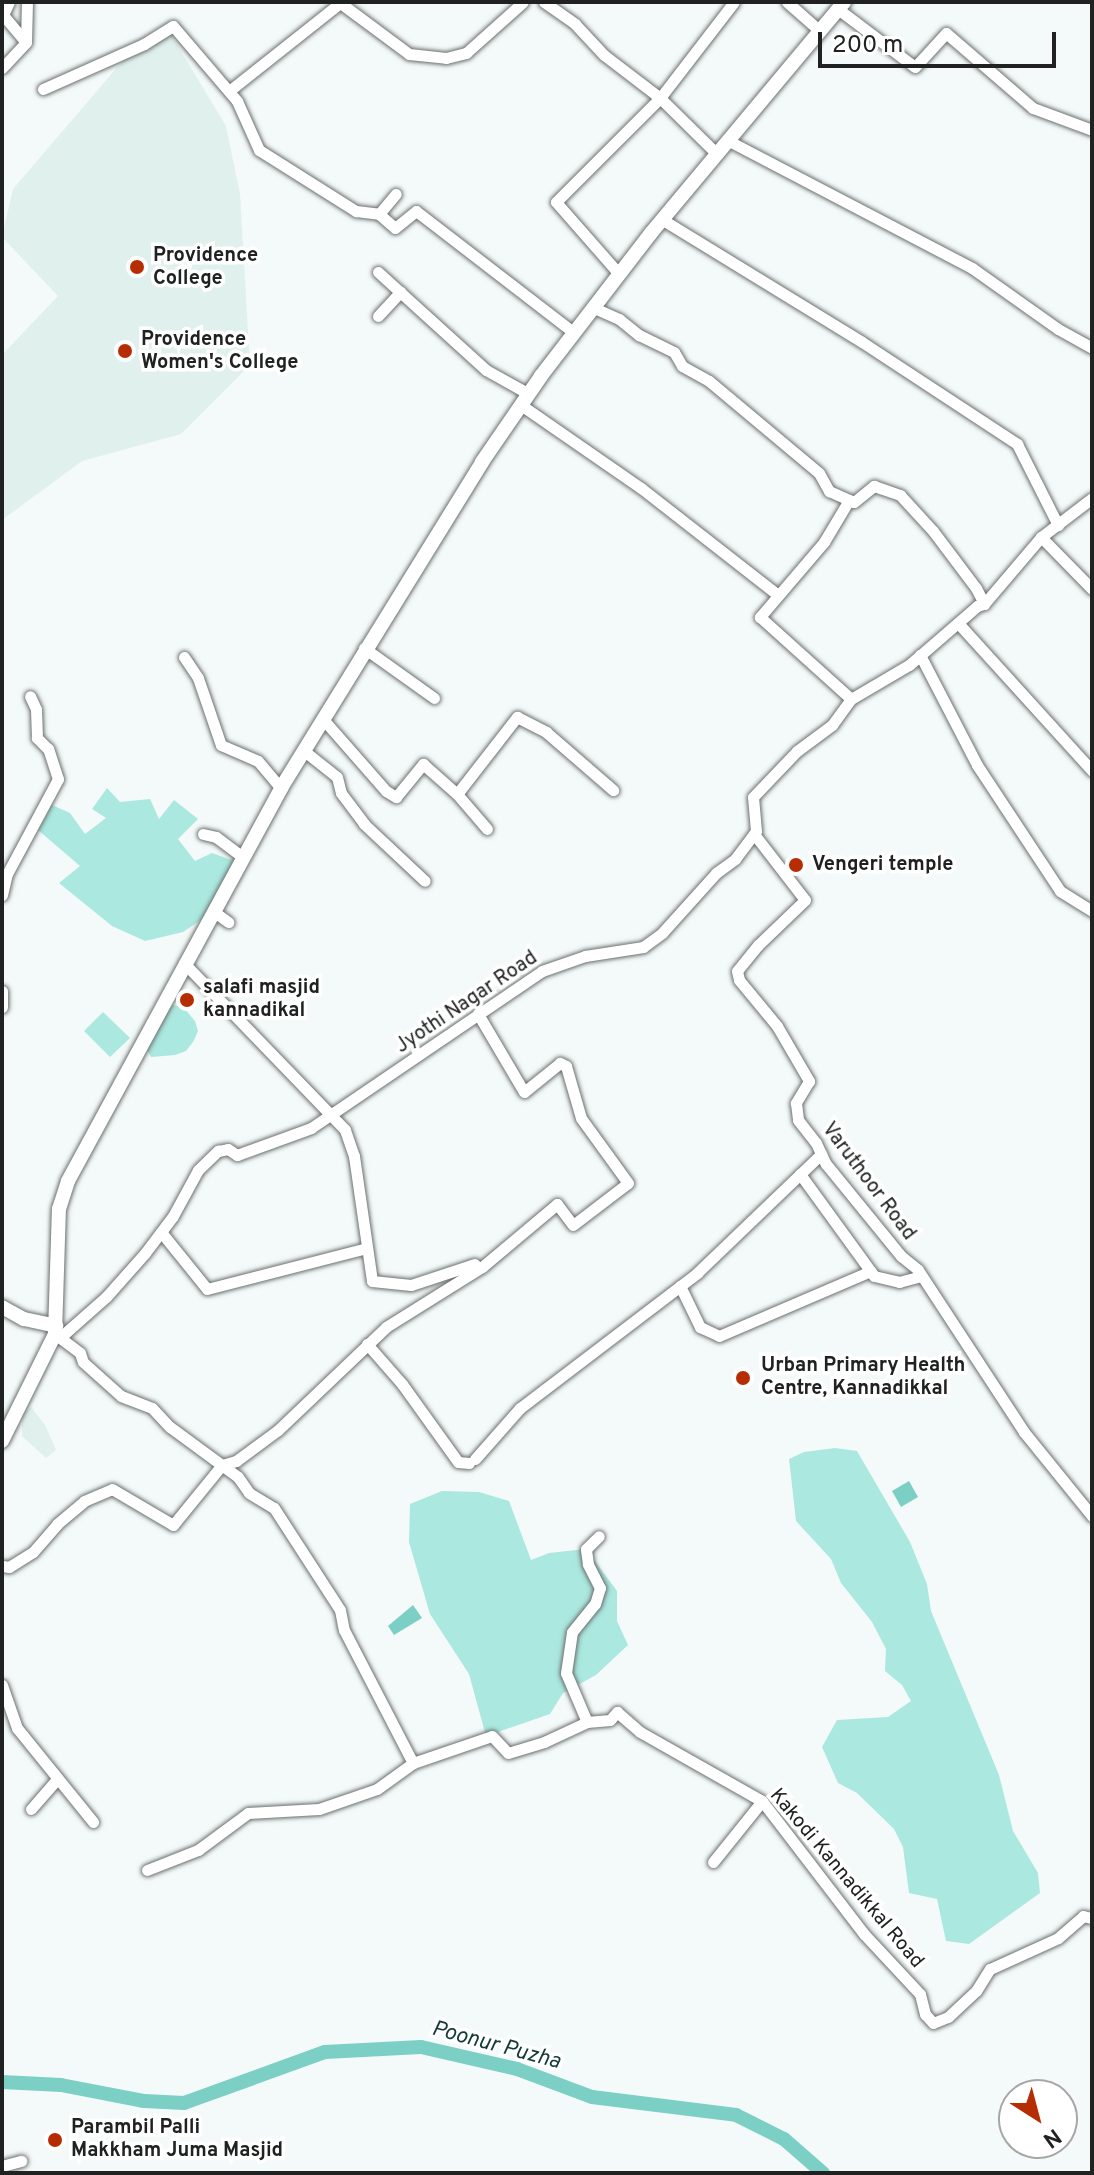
<!DOCTYPE html>
<style>
body{margin:0}
#map{position:relative;width:1094px;height:2175px;overflow:hidden;background:#f3faf9;font-family:Overpass,sans-serif}
div>[style]{position:absolute}
[style*='--x']{left:calc(var(--x)*1px);top:calc(var(--y)*1px);width:calc(var(--w)*1px);rotate:calc(var(--a)*1deg)}
.built>*{inset:0;background:#e0f0ed}
.green>*{inset:0;background:#abe8df}
.water>*{inset:0;background:#7ccfc4}
.river>*{height:14px;margin:-7px;padding:0 7px;transform-origin:7px;border-radius:7px;background:#7ccfc4}
.roads{filter:drop-shadow(0 0 2px #6b706f) drop-shadow(0 0 2px #6b706f)}
.minor>*{height:11px;margin:-5.5px;padding:0 5.5px;transform-origin:5.5px;border-radius:5.5px;background:#fff}
.major>*{height:14px;margin:-7px;padding:0 7px;transform-origin:7px;border-radius:7px;background:#fff}
.dots>*{width:22px;height:22px;translate:-50% -50%;box-sizing:border-box;border:4px solid #fff;border-radius:50%}
span{translate:-50% -50%;white-space:nowrap;text-align:center;line-height:1.15;-webkit-text-stroke:7px #fff;paint-order:stroke}
.poi-label{font-size:20px;color:#202221;font-weight:700}
.left{translate:0 -50%;text-align:left}
.street-label{font-size:20px;color:#202221}
.water-label{font-size:22px;color:#143c37;font-style:italic}
.frame{position:absolute;inset:0;border:4px solid #202221;pointer-events:none}
.north{position:absolute;left:998px;top:2079px;width:80px;height:80px;box-sizing:border-box;background:#fff;border:2px solid #a6a7a6;border-radius:50%;rotate:144deg;font-size:22px;font-weight:700;line-height:32px;text-align:center;color:#202221}
.north::after{content:'';display:block;margin:auto;width:28px;height:36px;background:#b72d03;clip-path:polygon(50% 0,100% 100%,50% 72%,0 100%)}
.scale{position:absolute;left:818px;top:32px;width:238px;height:36px;box-sizing:border-box;border:4px solid #202221;border-top:0;padding-left:10px;font-size:24px;line-height:28px;white-space:nowrap;color:#202221;-webkit-text-stroke:6px #fff;paint-order:stroke}
</style>
<div id="map">
<div class="built">
<div style="clip-path:polygon(170px 33px,226px 126px,240px 194px,250px 365px,181px 434px,82px 461px,2px 520px,2px 355px,58px 296px,2px 237px,13px 189px,127px 56px)"></div>
<div style="clip-path:polygon(31px 1407px,45px 1425px,56px 1450px,46px 1458px,22px 1436px,22px 1415px)"></div>
</div>
<div class="green">
<div style="clip-path:polygon(107px 788px,120px 802px,150px 799px,159px 819px,174px 800px,198px 819px,178px 839px,195px 861px,212px 853px,240px 863px,201px 920px,183px 932px,145px 941px,112px 926px,59px 883px,80px 866px,38px 830px,52px 805px,70px 813px,85px 834px,106px 818px,92px 809px)"></div>
<div style="clip-path:polygon(173px 1005px,183px 1007px,195px 1021px,198px 1031px,193px 1042px,186px 1051px,175px 1055px,151px 1057px,146px 1048px,161px 1019px)"></div>
<div style="clip-path:polygon(103px 1012px,130px 1038px,110px 1057px,84px 1031px)"></div>
<div style="clip-path:polygon(835px 1448px,857px 1451px,910px 1542px,927px 1584px,931px 1611px,999px 1775px,1013px 1831px,1038px 1873px,1040px 1893px,969px 1944px,946px 1941px,937px 1899px,909px 1893px,903px 1847px,894px 1829px,857px 1793px,838px 1783px,822px 1747px,837px 1720px,888px 1717px,911px 1701px,902px 1685px,885px 1671px,886px 1649px,872px 1622px,841px 1583px,831px 1559px,796px 1521px,789px 1459px,804px 1452px)"></div>
<div style="clip-path:polygon(442px 1491px,479px 1492px,509px 1501px,531px 1560px,549px 1553px,586px 1549px,617px 1591px,617px 1621px,628px 1645px,596px 1675px,563px 1693px,550px 1714px,486px 1736px,469px 1674px,430px 1614px,409px 1542px,410px 1504px)"></div>
</div>
<div class="water">
<div style="clip-path:polygon(909px 1481px,918px 1497px,901px 1507px,892px 1491px)"></div>
<div style="clip-path:polygon(413px 1605px,422px 1618px,394px 1635px,388px 1626px)"></div>
</div>
<div class="river">
<div style="--x:2;--y:2082;--w:59;--a:2.9"></div>
<div style="--x:61;--y:2085;--w:85;--a:10.9"></div>
<div style="--x:144;--y:2101;--w:40;--a:2.9"></div>
<div style="--x:184;--y:2103;--w:150;--a:-19.9"></div>
<div style="--x:325;--y:2052;--w:96;--a:-3"></div>
<div style="--x:421;--y:2047;--w:98;--a:12.9"></div>
<div style="--x:517;--y:2069;--w:80;--a:20.5"></div>
<div style="--x:592;--y:2097;--w:145;--a:7.1"></div>
<div style="--x:736;--y:2115;--w:54;--a:26.6"></div>
<div style="--x:784;--y:2139;--w:52;--a:41.1"></div>
</div>
<div class="roads">
<div class="minor">
<div style="--x:9;--y:2;--w:14;--a:115"></div>
<div style="--x:3;--y:15;--w:35;--a:50"></div>
<div style="--x:339;--y:2;--w:87;--a:36.6"></div>
<div style="--x:409;--y:54;--w:37;--a:6"></div>
<div style="--x:446;--y:58;--w:21;--a:-14"></div>
<div style="--x:466;--y:53;--w:76;--a:-41.8"></div>
<div style="--x:544;--y:2;--w:38;--a:35"></div>
<div style="--x:575;--y:24;--w:42;--a:46.9"></div>
<div style="--x:604;--y:55;--w:71;--a:37.5"></div>
<div style="--x:660;--y:98;--w:147;--a:135"></div>
<div style="--x:556;--y:202;--w:96;--a:48.8"></div>
<div style="--x:787;--y:2;--w:44;--a:41.3"></div>
<div style="--x:838;--y:9;--w:96;--a:37"></div>
<div style="--x:915;--y:67;--w:46;--a:-47.6"></div>
<div style="--x:946;--y:33;--w:115;--a:40.8"></div>
<div style="--x:1033;--y:108;--w:63;--a:20.4"></div>
<div style="--x:26;--y:42;--w:40;--a:-88.6"></div>
<div style="--x:2;--y:68;--w:35;--a:-47"></div>
<div style="--x:43;--y:89;--w:111;--a:-24"></div>
<div style="--x:144;--y:44;--w:34;--a:-32"></div>
<div style="--x:173;--y:26;--w:99;--a:49.5"></div>
<div style="--x:237;--y:101;--w:54;--a:65.8"></div>
<div style="--x:259;--y:150;--w:115;--a:32.2"></div>
<div style="--x:356;--y:211;--w:23;--a:7"></div>
<div style="--x:379;--y:214;--w:21;--a:41"></div>
<div style="--x:395;--y:228;--w:27;--a:-39"></div>
<div style="--x:416;--y:211;--w:198;--a:37.6"></div>
<div style="--x:229;--y:91;--w:142;--a:-38.4"></div>
<div style="--x:729;--y:141;--w:274;--a:27.6"></div>
<div style="--x:972;--y:268;--w:105;--a:35.3"></div>
<div style="--x:1058;--y:329;--w:39;--a:29"></div>
<div style="--x:717;--y:154;--w:80;--a:-135.5"></div>
<div style="--x:660;--y:98;--w:121;--a:-52.4"></div>
<div style="--x:379;--y:214;--w:26;--a:-50"></div>
<div style="--x:663;--y:220;--w:233;--a:31.5"></div>
<div style="--x:862;--y:342;--w:186;--a:33.3"></div>
<div style="--x:1017;--y:444;--w:91;--a:63.2"></div>
<div style="--x:378;--y:272;--w:146;--a:42.2"></div>
<div style="--x:486;--y:370;--w:49;--a:29.2"></div>
<div style="--x:592;--y:307;--w:30;--a:24"></div>
<div style="--x:619;--y:319;--w:26;--a:39"></div>
<div style="--x:639;--y:335;--w:39;--a:26"></div>
<div style="--x:674;--y:352;--w:16;--a:60"></div>
<div style="--x:682;--y:366;--w:31;--a:29"></div>
<div style="--x:709;--y:381;--w:143;--a:39.9"></div>
<div style="--x:819;--y:473;--w:21;--a:61"></div>
<div style="--x:829;--y:491;--w:27;--a:24"></div>
<div style="--x:854;--y:502;--w:26;--a:-39"></div>
<div style="--x:874;--y:486;--w:28;--a:19"></div>
<div style="--x:900;--y:495;--w:49;--a:47.5"></div>
<div style="--x:933;--y:531;--w:71;--a:53"></div>
<div style="--x:976;--y:588;--w:18;--a:63"></div>
<div style="--x:378;--y:316;--w:33;--a:-47"></div>
<div style="--x:521;--y:405;--w:146;--a:34.7"></div>
<div style="--x:641;--y:488;--w:174;--a:38"></div>
<div style="--x:849;--y:500;--w:49;--a:120.8"></div>
<div style="--x:824;--y:542;--w:99;--a:130.5"></div>
<div style="--x:760;--y:617;--w:122;--a:42"></div>
<div style="--x:1041;--y:537;--w:73;--a:45.6"></div>
<div style="--x:958;--y:623;--w:200;--a:47.8"></div>
<div style="--x:364;--y:648;--w:86;--a:35.5"></div>
<div style="--x:920;--y:655;--w:124;--a:62.6"></div>
<div style="--x:977;--y:765;--w:151;--a:56.6"></div>
<div style="--x:1060;--y:891;--w:38;--a:32"></div>
<div style="--x:184;--y:657;--w:25;--a:56"></div>
<div style="--x:198;--y:678;--w:71;--a:71.1"></div>
<div style="--x:221;--y:745;--w:40;--a:23.4"></div>
<div style="--x:258;--y:761;--w:35;--a:50"></div>
<div style="--x:322;--y:718;--w:97;--a:48.8"></div>
<div style="--x:386;--y:791;--w:12;--a:31"></div>
<div style="--x:396;--y:797;--w:43;--a:-50.7"></div>
<div style="--x:423;--y:764;--w:45;--a:41.4"></div>
<div style="--x:457;--y:794;--w:46;--a:49.4"></div>
<div style="--x:303;--y:750;--w:43;--a:38.5"></div>
<div style="--x:337;--y:777;--w:16;--a:76"></div>
<div style="--x:341;--y:793;--w:39;--a:53"></div>
<div style="--x:364;--y:824;--w:83;--a:43.1"></div>
<div style="--x:457;--y:794;--w:98;--a:-52.1"></div>
<div style="--x:517;--y:717;--w:33;--a:27"></div>
<div style="--x:546;--y:732;--w:89;--a:40.9"></div>
<div style="--x:203;--y:834;--w:13;--a:13"></div>
<div style="--x:216;--y:837;--w:34;--a:37"></div>
<div style="--x:754;--y:834;--w:83;--a:52.3"></div>
<div style="--x:805;--y:900;--w:65;--a:136.2"></div>
<div style="--x:758;--y:945;--w:33;--a:129"></div>
<div style="--x:737;--y:971;--w:9;--a:77"></div>
<div style="--x:739;--y:980;--w:60;--a:50.4"></div>
<div style="--x:777;--y:1026;--w:64;--a:59.8"></div>
<div style="--x:809;--y:1081;--w:26;--a:121"></div>
<div style="--x:796;--y:1103;--w:17;--a:83"></div>
<div style="--x:798;--y:1120;--w:29;--a:52"></div>
<div style="--x:816;--y:1143;--w:23;--a:65"></div>
<div style="--x:826;--y:1164;--w:119;--a:50.8"></div>
<div style="--x:901;--y:1256;--w:22;--a:39"></div>
<div style="--x:918;--y:1270;--w:194;--a:56.8"></div>
<div style="--x:1024;--y:1432;--w:108;--a:51"></div>
<div style="--x:2;--y:895;--w:22;--a:-77"></div>
<div style="--x:7;--y:874;--w:108;--a:-61.8"></div>
<div style="--x:58;--y:779;--w:32;--a:-108"></div>
<div style="--x:48;--y:749;--w:16;--a:-135"></div>
<div style="--x:37;--y:738;--w:29;--a:-92"></div>
<div style="--x:36;--y:709;--w:14;--a:-115"></div>
<div style="--x:213;--y:911;--w:19;--a:36"></div>
<div style="--x:184;--y:963;--w:232;--a:46"></div>
<div style="--x:345;--y:1130;--w:28;--a:71"></div>
<div style="--x:354;--y:1156;--w:126;--a:81.8"></div>
<div style="--x:372;--y:1281;--w:39;--a:6"></div>
<div style="--x:411;--y:1285;--w:67;--a:-18.2"></div>
<div style="--x:2;--y:991;--w:16;--a:90"></div>
<div style="--x:800;--y:1174;--w:126;--a:54"></div>
<div style="--x:874;--y:1276;--w:26;--a:13"></div>
<div style="--x:899;--y:1282;--w:23;--a:-15"></div>
<div style="--x:161;--y:1232;--w:73;--a:51.1"></div>
<div style="--x:207;--y:1289;--w:165;--a:-14.4"></div>
<div style="--x:680;--y:1286;--w:46;--a:64"></div>
<div style="--x:700;--y:1327;--w:21;--a:25"></div>
<div style="--x:719;--y:1336;--w:165;--a:-23.2"></div>
<div style="--x:55;--y:1334;--w:31;--a:37"></div>
<div style="--x:80;--y:1353;--w:9;--a:72"></div>
<div style="--x:83;--y:1362;--w:51;--a:41.8"></div>
<div style="--x:121;--y:1396;--w:33;--a:21"></div>
<div style="--x:152;--y:1408;--w:26;--a:47"></div>
<div style="--x:170;--y:1427;--w:84;--a:36.3"></div>
<div style="--x:238;--y:1477;--w:19;--a:55"></div>
<div style="--x:249;--y:1493;--w:29;--a:31"></div>
<div style="--x:274;--y:1508;--w:121;--a:57.1"></div>
<div style="--x:340;--y:1610;--w:20;--a:79"></div>
<div style="--x:344;--y:1630;--w:150;--a:62.6"></div>
<div style="--x:413;--y:1763;--w:83;--a:-18.9"></div>
<div style="--x:492;--y:1736;--w:23;--a:47"></div>
<div style="--x:508;--y:1753;--w:38;--a:-17"></div>
<div style="--x:544;--y:1742;--w:47;--a:-24.9"></div>
<div style="--x:587;--y:1722;--w:23;--a:-5"></div>
<div style="--x:610;--y:1720;--w:11;--a:-49"></div>
<div style="--x:617;--y:1712;--w:30;--a:41"></div>
<div style="--x:640;--y:1732;--w:140;--a:29.5"></div>
<div style="--x:762;--y:1801;--w:168;--a:52.5"></div>
<div style="--x:864;--y:1934;--w:82;--a:47"></div>
<div style="--x:920;--y:1994;--w:21;--a:76"></div>
<div style="--x:925;--y:2014;--w:12;--a:48"></div>
<div style="--x:933;--y:2023;--w:16;--a:-22"></div>
<div style="--x:948;--y:2017;--w:38;--a:-43"></div>
<div style="--x:976;--y:1991;--w:26;--a:-58"></div>
<div style="--x:990;--y:1969;--w:75;--a:-24.5"></div>
<div style="--x:1058;--y:1938;--w:33;--a:-41"></div>
<div style="--x:1083;--y:1916;--w:9;--a:13"></div>
<div style="--x:55;--y:1334;--w:9;--a:0"></div>
<div style="--x:64;--y:1334;--w:56;--a:-41.4"></div>
<div style="--x:106;--y:1297;--w:59;--a:-48.4"></div>
<div style="--x:145;--y:1253;--w:46;--a:-52.9"></div>
<div style="--x:173;--y:1216;--w:52;--a:-61.5"></div>
<div style="--x:198;--y:1170;--w:28;--a:-44"></div>
<div style="--x:218;--y:1151;--w:10;--a:-11"></div>
<div style="--x:228;--y:1149;--w:11;--a:34"></div>
<div style="--x:237;--y:1155;--w:79;--a:-20"></div>
<div style="--x:311;--y:1128;--w:279;--a:-34.2"></div>
<div style="--x:542;--y:971;--w:46;--a:-19.2"></div>
<div style="--x:585;--y:956;--w:59;--a:-8.8"></div>
<div style="--x:643;--y:947;--w:24;--a:-36"></div>
<div style="--x:662;--y:933;--w:81;--a:-48"></div>
<div style="--x:716;--y:873;--w:24;--a:-36"></div>
<div style="--x:735;--y:859;--w:35;--a:-53"></div>
<div style="--x:756;--y:831;--w:34;--a:-95"></div>
<div style="--x:753;--y:797;--w:64;--a:-46.3"></div>
<div style="--x:797;--y:751;--w:44;--a:-36.6"></div>
<div style="--x:832;--y:725;--w:32;--a:-54"></div>
<div style="--x:851;--y:699;--w:67;--a:-30.4"></div>
<div style="--x:909;--y:665;--w:90;--a:-40.9"></div>
<div style="--x:977;--y:606;--w:7;--a:-16"></div>
<div style="--x:984;--y:604;--w:88;--a:-49.6"></div>
<div style="--x:1041;--y:537;--w:64;--a:-37.4"></div>
<div style="--x:367;--y:1344;--w:53;--a:48.8"></div>
<div style="--x:402;--y:1384;--w:96;--a:54.3"></div>
<div style="--x:458;--y:1462;--w:11;--a:5"></div>
<div style="--x:475;--y:1459;--w:68;--a:-48.6"></div>
<div style="--x:520;--y:1408;--w:223;--a:-37.3"></div>
<div style="--x:697;--y:1273;--w:172;--a:-43.8"></div>
<div style="--x:2;--y:1566;--w:7;--a:8"></div>
<div style="--x:9;--y:1567;--w:28;--a:-32"></div>
<div style="--x:33;--y:1552;--w:37;--a:-49"></div>
<div style="--x:57;--y:1524;--w:35;--a:-40"></div>
<div style="--x:84;--y:1501;--w:30;--a:-23"></div>
<div style="--x:112;--y:1489;--w:71;--a:30.5"></div>
<div style="--x:173;--y:1525;--w:77;--a:-50.8"></div>
<div style="--x:222;--y:1465;--w:15;--a:-16"></div>
<div style="--x:236;--y:1461;--w:52;--a:-36.4"></div>
<div style="--x:278;--y:1430;--w:149;--a:-43.6"></div>
<div style="--x:386;--y:1327;--w:113;--a:-32"></div>
<div style="--x:482;--y:1267;--w:98;--a:-40"></div>
<div style="--x:557;--y:1204;--w:26;--a:53"></div>
<div style="--x:573;--y:1225;--w:69;--a:-37.4"></div>
<div style="--x:628;--y:1183;--w:80;--a:-125.9"></div>
<div style="--x:581;--y:1118;--w:54;--a:-106.1"></div>
<div style="--x:566;--y:1066;--w:7;--a:-153"></div>
<div style="--x:560;--y:1063;--w:46;--a:141.1"></div>
<div style="--x:524;--y:1092;--w:91;--a:-120.5"></div>
<div style="--x:2;--y:1685;--w:46;--a:70.8"></div>
<div style="--x:17;--y:1728;--w:121;--a:51"></div>
<div style="--x:587;--y:1722;--w:53;--a:-113.2"></div>
<div style="--x:566;--y:1673;--w:41;--a:-81.7"></div>
<div style="--x:572;--y:1632;--w:36;--a:-51"></div>
<div style="--x:595;--y:1604;--w:17;--a:-73"></div>
<div style="--x:600;--y:1588;--w:27;--a:-117"></div>
<div style="--x:588;--y:1564;--w:15;--a:-98"></div>
<div style="--x:586;--y:1549;--w:18;--a:-45"></div>
<div style="--x:31;--y:1809;--w:38;--a:-49"></div>
<div style="--x:713;--y:1862;--w:78;--a:-51.2"></div>
<div style="--x:147;--y:1870;--w:55;--a:-21.4"></div>
<div style="--x:198;--y:1850;--w:62;--a:-36.5"></div>
<div style="--x:248;--y:1813;--w:71;--a:-3.2"></div>
<div style="--x:319;--y:1809;--w:61;--a:-19"></div>
<div style="--x:377;--y:1789;--w:44;--a:-35.8"></div>
<div style="--x:2;--y:2166;--w:20;--a:-15"></div>
</div>
<div class="major">
<div style="--x:2;--y:1307;--w:25;--a:29"></div>
<div style="--x:24;--y:1319;--w:33;--a:12"></div>
<div style="--x:2;--y:1441;--w:119;--a:-63.6"></div>
<div style="--x:55;--y:1334;--w:125;--a:-88.2"></div>
<div style="--x:59;--y:1209;--w:29;--a:-72"></div>
<div style="--x:68;--y:1181;--w:447;--a:-61.5"></div>
<div style="--x:281;--y:788;--w:383;--a:-58.3"></div>
<div style="--x:482;--y:462;--w:104;--a:-55.5"></div>
<div style="--x:541;--y:376;--w:180;--a:-52.4"></div>
<div style="--x:651;--y:233;--w:301;--a:-50.1"></div>
</div>
</div>
<div class="dots">
<div style="left:137px;top:267px;background:#b72d03"></div>
<div style="left:125px;top:351px;background:#b72d03"></div>
<div style="left:796px;top:865px;background:#b72d03"></div>
<div style="left:187px;top:1000px;background:#b72d03"></div>
<div style="left:743px;top:1378px;background:#b72d03"></div>
<div style="left:55px;top:2140px;background:#b72d03"></div>
</div>
<div class="poi-label">
<span class="left" style="left:153px;top:268px">Providence<br>College</span>
<span class="left" style="left:141px;top:352px">Providence<br>Women's College</span>
<span class="left" style="left:812px;top:865px">Vengeri temple</span>
<span class="left" style="left:203px;top:1000px">salafi masjid<br>kannadikal</span>
<span class="left" style="left:761px;top:1378px">Urban Primary Health<br>Centre, Kannadikkal</span>
<span class="left" style="left:71px;top:2140px">Parambil Palli<br>Makkham Juma Masjid</span>
</div>
<div class="street-label">
<span style="left:467px;top:1003px;rotate:-34deg">Jyothi Nagar Road</span>
<span style="left:868px;top:1182px;rotate:53deg">Varuthoor Road</span>
<span style="left:846px;top:1879px;rotate:50deg">Kakodi Kannadikkal Road</span>
</div>
<div class="water-label">
<span style="left:496px;top:2046px;rotate:15deg">Poonur Puzha</span>
</div>
<div class="frame"></div>
<div class="north">N</div>
<div class="scale">200 m</div>
</div>
